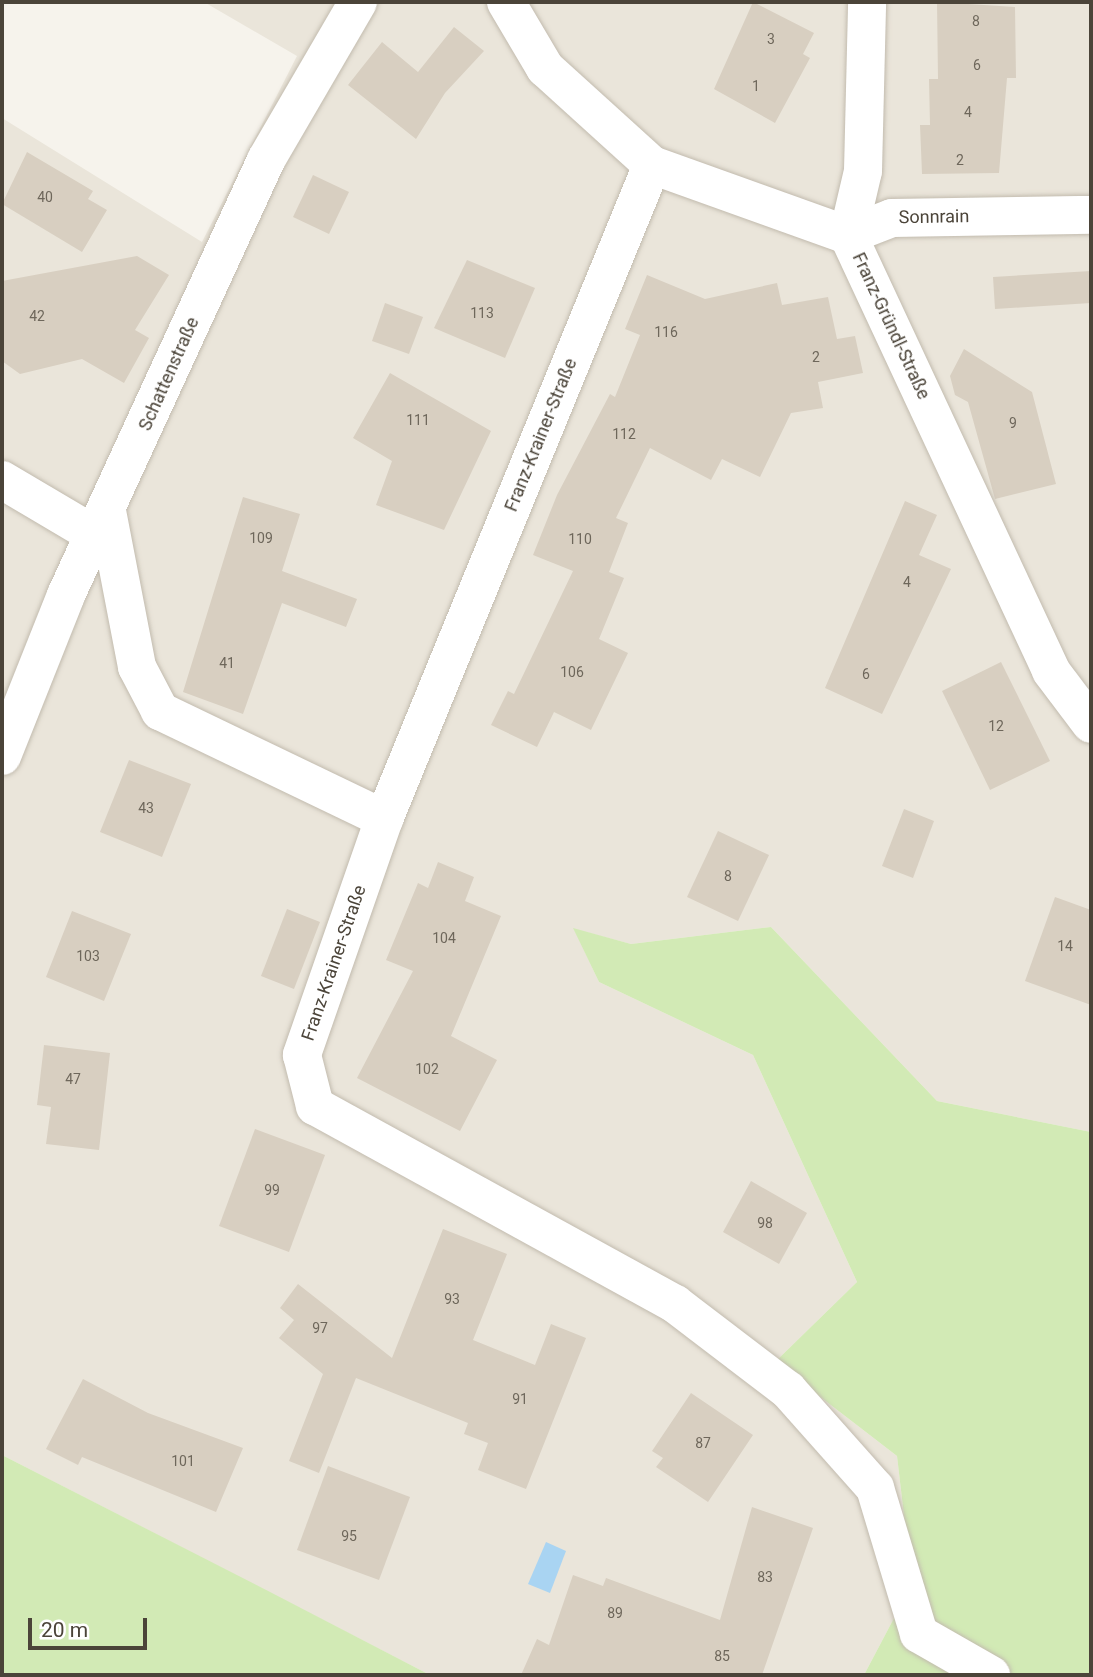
<!DOCTYPE html>
<meta charset="utf-8">
<style>
body{margin:0}
#map{position:relative;width:1093px;height:1677px;overflow:hidden;background:#f6f3ec;font-family:Roboto,sans-serif}
div>[style]{position:absolute}
[style*='--x']{left:calc(var(--x)*1px);top:calc(var(--y)*1px);width:calc(var(--w)*1px);rotate:calc(var(--a)*1deg)}
.residential>*{inset:0;background:#eae5da}
.green>*{inset:0;background:#d2eab5}
.water>*{inset:0;background:#a9d4f2}
.building>*{inset:0;background:#d8cfc1}
.roads{filter:drop-shadow(0 0 2px #c2bbae) drop-shadow(0 0 2px #c2bbae)}
.minor>*{height:38px;margin:-19px;padding:0 19px;transform-origin:19px;border-radius:19px;background:#fff}
span{translate:-50% -50%;white-space:nowrap;text-align:center;line-height:1.15;-webkit-text-stroke:5px #fff;paint-order:stroke}
.number-label{font-size:14px;color:#6e675b}
.number-label span{-webkit-text-stroke-width:0}
.street-label{font-size:18px;color:#4b4439}
.frame{position:absolute;inset:0;border:4px solid #4b4439;pointer-events:none}
.scale{position:absolute;left:28px;top:1618px;width:119px;height:32px;box-sizing:border-box;border:4px solid #4b4439;border-top:0;padding-left:9px;font-size:21px;line-height:24px;white-space:nowrap;color:#4b4439;-webkit-text-stroke:5px #fff;paint-order:stroke}
</style>
<div id="map">
<div class="residential">
<div style="clip-path:polygon(204px 2px,1091px 2px,1091px 1132px,937px 1101px,771px 927px,631px 944px,574px 929px,599px 982px,753px 1055px,857px 1282px,775px 1362px,897px 1456px,912px 1584px,864px 1675px,430px 1675px,2px 1455px,2px 118px,202px 242px,297px 56px)"></div>
</div>
<div class="green">
<div style="clip-path:polygon(771px 927px,937px 1101px,1091px 1132px,1091px 1675px,864px 1675px,912px 1584px,897px 1456px,775px 1362px,857px 1282px,753px 1055px,599px 982px,573px 928px,631px 944px)"></div>
<div style="clip-path:polygon(2px 1455px,272px 1593px,430px 1675px,2px 1675px)"></div>
</div>
<div class="water">
<div style="clip-path:polygon(546px 1542px,566px 1551px,550px 1593px,528px 1584px)"></div>
</div>
<div class="building">
<div style="clip-path:polygon(753px 2px,814px 33px,803px 54px,810px 58px,775px 123px,714px 89px)"></div>
<div style="clip-path:polygon(937px 2px,1015px 7px,1016px 78px,1007px 78px,999px 173px,922px 174px,920px 125px,930px 125px,929px 79px,938px 79px)"></div>
<div style="clip-path:polygon(454px 27px,484px 51px,445px 93px,416px 139px,348px 85px,382px 42px,418px 72px)"></div>
<div style="clip-path:polygon(27px 152px,93px 191px,88px 199px,107px 210px,82px 252px,2px 204px)"></div>
<div style="clip-path:polygon(313px 175px,349px 192px,329px 234px,293px 217px)"></div>
<div style="clip-path:polygon(137px 256px,169px 275px,135px 330px,149px 338px,124px 383px,82px 359px,20px 374px,2px 361px,2px 281px)"></div>
<div style="clip-path:polygon(467px 260px,535px 288px,505px 358px,434px 328px)"></div>
<div style="clip-path:polygon(1091px 271px,1091px 303px,995px 309px,993px 277px)"></div>
<div style="clip-path:polygon(647px 275px,705px 299px,777px 283px,782px 305px,828px 297px,837px 339px,855px 336px,863px 373px,818px 382px,823px 408px,791px 413px,760px 477px,722px 459px,711px 480px,650px 448px,616px 518px,628px 523px,609px 572px,624px 578px,599px 639px,628px 653px,591px 730px,554px 712px,537px 747px,491px 725px,508px 691px,514px 694px,573px 571px,533px 555px,557px 495px,610px 394px,615px 397px,640px 335px,625px 329px)"></div>
<div style="clip-path:polygon(385px 303px,423px 317px,409px 354px,372px 341px)"></div>
<div style="clip-path:polygon(964px 349px,1032px 392px,1056px 484px,995px 499px,968px 402px,955px 395px,950px 376px)"></div>
<div style="clip-path:polygon(390px 373px,491px 431px,444px 530px,376px 505px,392px 461px,353px 438px)"></div>
<div style="clip-path:polygon(243px 497px,300px 514px,282px 571px,357px 599px,346px 627px,282px 603px,243px 714px,183px 692px)"></div>
<div style="clip-path:polygon(905px 501px,937px 515px,919px 555px,951px 569px,882px 714px,825px 688px)"></div>
<div style="clip-path:polygon(1001px 662px,1050px 761px,990px 790px,942px 691px)"></div>
<div style="clip-path:polygon(129px 760px,191px 784px,162px 857px,100px 832px)"></div>
<div style="clip-path:polygon(904px 809px,934px 821px,913px 878px,882px 866px)"></div>
<div style="clip-path:polygon(718px 831px,769px 855px,738px 921px,687px 897px)"></div>
<div style="clip-path:polygon(438px 862px,474px 877px,465px 901px,501px 916px,451px 1036px,497px 1060px,460px 1131px,357px 1078px,413px 971px,386px 960px,418px 883px,428px 888px)"></div>
<div style="clip-path:polygon(1055px 897px,1091px 910px,1091px 1005px,1025px 981px)"></div>
<div style="clip-path:polygon(287px 909px,320px 922px,294px 989px,261px 976px)"></div>
<div style="clip-path:polygon(72px 911px,131px 934px,104px 1001px,46px 977px)"></div>
<div style="clip-path:polygon(44px 1045px,110px 1053px,99px 1150px,46px 1144px,51px 1107px,37px 1105px)"></div>
<div style="clip-path:polygon(255px 1129px,325px 1155px,289px 1252px,219px 1226px)"></div>
<div style="clip-path:polygon(751px 1181px,807px 1213px,779px 1264px,723px 1232px)"></div>
<div style="clip-path:polygon(443px 1229px,507px 1254px,473px 1340px,535px 1365px,551px 1324px,586px 1338px,526px 1489px,478px 1470px,488px 1443px,464px 1434px,468px 1423px,356px 1378px,319px 1473px,289px 1461px,323px 1374px,279px 1338px,294px 1320px,280px 1308px,298px 1284px,392px 1358px)"></div>
<div style="clip-path:polygon(83px 1379px,148px 1413px,243px 1448px,216px 1512px,82px 1457px,78px 1465px,46px 1449px)"></div>
<div style="clip-path:polygon(691px 1393px,753px 1435px,708px 1502px,656px 1467px,663px 1458px,652px 1451px)"></div>
<div style="clip-path:polygon(328px 1466px,410px 1497px,379px 1580px,297px 1550px)"></div>
<div style="clip-path:polygon(752px 1507px,813px 1528px,762px 1675px,521px 1675px,537px 1639px,549px 1645px,573px 1575px,603px 1586px,606px 1578px,720px 1620px)"></div>
</div>
<div class="roads">
<div class="minor">
<div style="--x:506;--y:2;--w:77;--a:59.4"></div>
<div style="--x:545;--y:68;--w:144;--a:42.2"></div>
<div style="--x:652;--y:165;--w:208;--a:19.7"></div>
<div style="--x:848;--y:235;--w:481;--a:65"></div>
<div style="--x:1051;--y:671;--w:66;--a:53"></div>
<div style="--x:652;--y:165;--w:707;--a:112.28"></div>
<div style="--x:384;--y:819;--w:250;--a:109.2"></div>
<div style="--x:302;--y:1055;--w:53;--a:75.7"></div>
<div style="--x:315;--y:1106;--w:411;--a:28.8"></div>
<div style="--x:675;--y:1304;--w:142;--a:37.3"></div>
<div style="--x:788;--y:1390;--w:131;--a:48.4"></div>
<div style="--x:875;--y:1488;--w:152;--a:73.2"></div>
<div style="--x:919;--y:1634;--w:83;--a:29.7"></div>
<div style="--x:848;--y:235;--w:47;--a:-21.1"></div>
<div style="--x:892;--y:218;--w:199;--a:-0.9"></div>
<div style="--x:848;--y:235;--w:66;--a:-76.8"></div>
<div style="--x:863;--y:171;--w:169;--a:-88.6"></div>
<div style="--x:2;--y:480;--w:108;--a:30.6"></div>
<div style="--x:107;--y:511;--w:159;--a:79.1"></div>
<div style="--x:137;--y:667;--w:50;--a:62.4"></div>
<div style="--x:160;--y:711;--w:249;--a:25.7"></div>
<div style="--x:2;--y:756;--w:173;--a:-68.3"></div>
<div style="--x:66;--y:595;--w:479;--a:-65.3"></div>
<div style="--x:266;--y:160;--w:183;--a:-59.8"></div>
</div>
</div>
<div class="number-label">
<span style="left:976px;top:21px">8</span>
<span style="left:771px;top:39px">3</span>
<span style="left:977px;top:65px">6</span>
<span style="left:756px;top:86px">1</span>
<span style="left:968px;top:112px">4</span>
<span style="left:960px;top:160px">2</span>
<span style="left:45px;top:197px">40</span>
<span style="left:482px;top:313px">113</span>
<span style="left:37px;top:316px">42</span>
<span style="left:666px;top:332px">116</span>
<span style="left:816px;top:357px">2</span>
<span style="left:418px;top:420px">111</span>
<span style="left:1013px;top:423px">9</span>
<span style="left:624px;top:434px">112</span>
<span style="left:261px;top:538px">109</span>
<span style="left:580px;top:539px">110</span>
<span style="left:907px;top:582px">4</span>
<span style="left:227px;top:663px">41</span>
<span style="left:572px;top:672px">106</span>
<span style="left:866px;top:674px">6</span>
<span style="left:996px;top:726px">12</span>
<span style="left:146px;top:808px">43</span>
<span style="left:728px;top:876px">8</span>
<span style="left:444px;top:938px">104</span>
<span style="left:1065px;top:946px">14</span>
<span style="left:88px;top:956px">103</span>
<span style="left:427px;top:1069px">102</span>
<span style="left:73px;top:1079px">47</span>
<span style="left:272px;top:1190px">99</span>
<span style="left:765px;top:1223px">98</span>
<span style="left:452px;top:1299px">93</span>
<span style="left:320px;top:1328px">97</span>
<span style="left:520px;top:1399px">91</span>
<span style="left:703px;top:1443px">87</span>
<span style="left:183px;top:1461px">101</span>
<span style="left:349px;top:1536px">95</span>
<span style="left:765px;top:1577px">83</span>
<span style="left:615px;top:1613px">89</span>
<span style="left:722px;top:1656px">85</span>
</div>
<div class="street-label">
<span style="left:934px;top:217px;rotate:-1deg">Sonnrain</span>
<span style="left:891px;top:326px;rotate:65deg">Franz-Gründl-Straße</span>
<span style="left:169px;top:374px;rotate:-66deg">Schattenstraße</span>
<span style="left:541px;top:435px;rotate:-68deg">Franz-Krainer-Straße</span>
<span style="left:334px;top:963px;rotate:-71deg">Franz-Krainer-Straße</span>
</div>
<div class="frame"></div>
<div class="scale">20 m</div>
</div>
